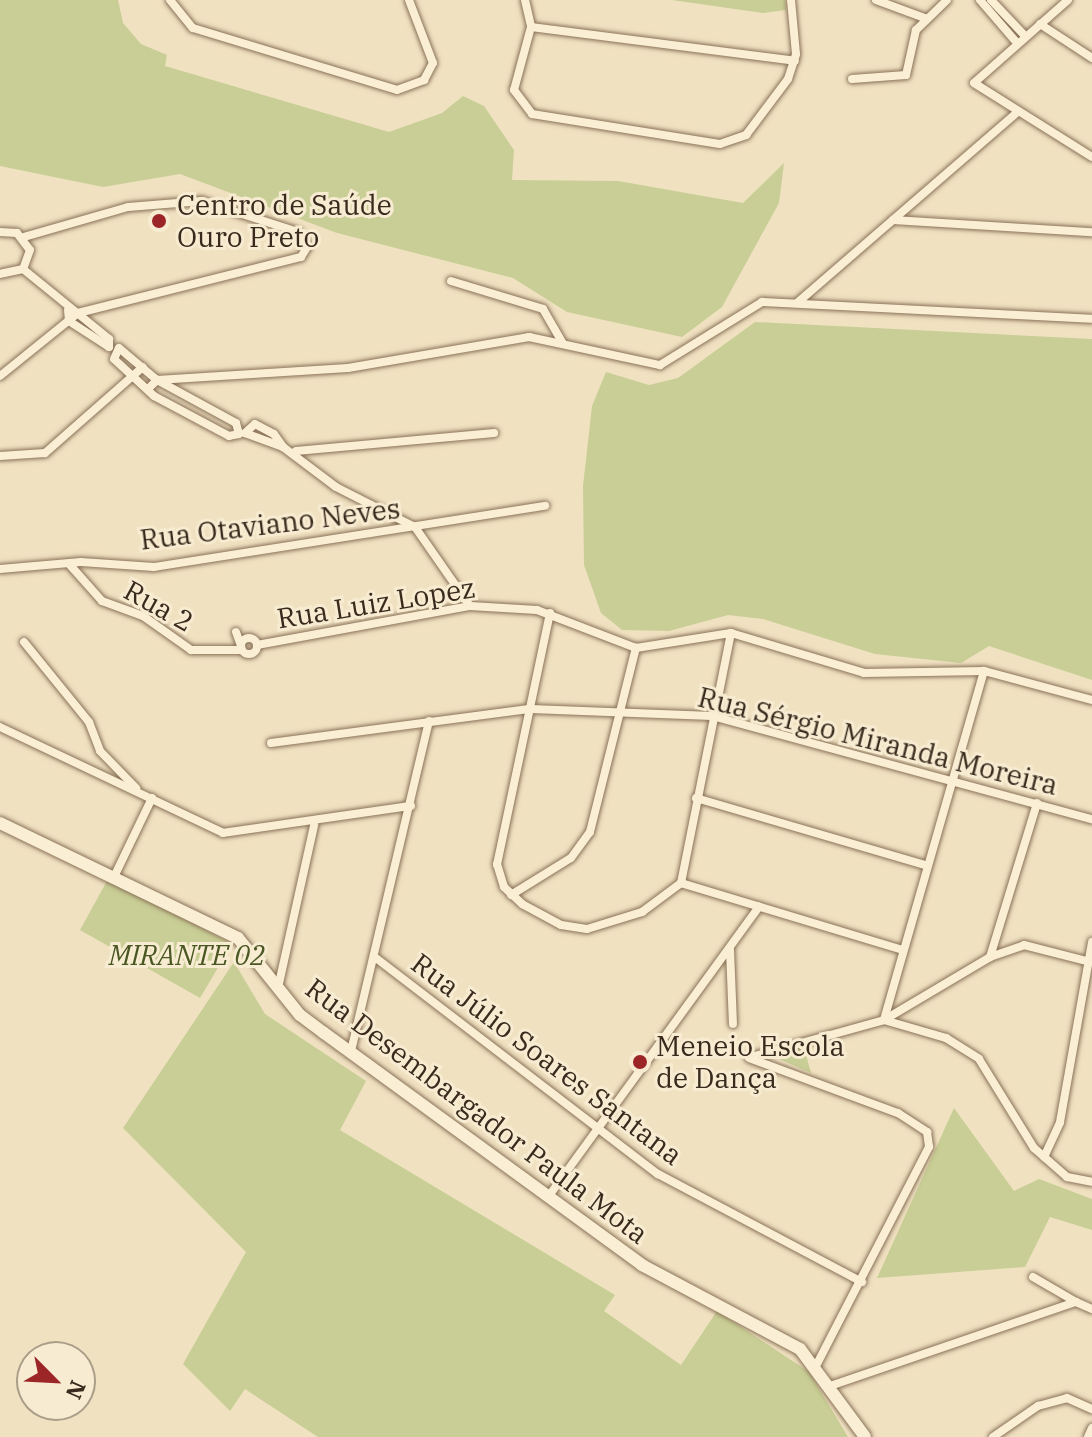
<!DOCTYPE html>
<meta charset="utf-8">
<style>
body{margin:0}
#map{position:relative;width:1092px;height:1437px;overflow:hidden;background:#f0e1c1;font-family:"IBM Plex Serif",serif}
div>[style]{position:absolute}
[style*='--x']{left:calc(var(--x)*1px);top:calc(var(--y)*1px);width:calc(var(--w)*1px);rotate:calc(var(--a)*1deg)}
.green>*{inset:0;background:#c8ce95}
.roads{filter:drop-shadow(0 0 2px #8a7258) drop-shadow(0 0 2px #8a7258)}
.street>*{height:8px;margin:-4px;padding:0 4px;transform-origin:4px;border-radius:4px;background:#faefd5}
.street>.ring{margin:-4px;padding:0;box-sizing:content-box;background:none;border:8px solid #faefd5;border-radius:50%}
.secondary>*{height:12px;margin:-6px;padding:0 6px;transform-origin:6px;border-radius:6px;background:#faefd5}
.dots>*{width:22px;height:22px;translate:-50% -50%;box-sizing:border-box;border:4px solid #f7ecd1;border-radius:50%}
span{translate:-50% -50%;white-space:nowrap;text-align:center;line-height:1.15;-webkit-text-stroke:6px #f7ecd1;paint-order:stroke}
.poi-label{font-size:28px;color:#392a1d}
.left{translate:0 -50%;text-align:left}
.street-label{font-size:28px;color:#392a1d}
.park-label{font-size:28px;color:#4a5723;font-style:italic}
.north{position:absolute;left:16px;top:1341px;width:80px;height:80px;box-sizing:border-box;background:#f7ecd1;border:2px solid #ab9e89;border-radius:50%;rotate:114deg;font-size:22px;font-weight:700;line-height:32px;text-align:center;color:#392a1d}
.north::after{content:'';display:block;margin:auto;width:28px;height:36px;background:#9c2528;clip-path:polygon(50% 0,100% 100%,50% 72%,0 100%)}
</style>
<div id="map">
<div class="green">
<div style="clip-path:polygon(0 0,118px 0,123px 23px,141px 44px,167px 55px,165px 66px,389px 132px,442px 113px,463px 96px,484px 106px,514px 150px,512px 180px,618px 181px,743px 203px,784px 163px,779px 203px,722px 307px,682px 337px,567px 312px,513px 278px,337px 233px,180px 174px,103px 187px,0 166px)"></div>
<div style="clip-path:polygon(672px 0,785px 0,786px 10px,763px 13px)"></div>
<div style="clip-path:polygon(755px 322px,1092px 339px,1092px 680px,989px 646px,961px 663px,875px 654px,763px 619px,728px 615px,669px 631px,622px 630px,601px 613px,584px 565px,583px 486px,592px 406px,606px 372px,649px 385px,678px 378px)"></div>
<div style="clip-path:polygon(108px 879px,232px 944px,200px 998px,80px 930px)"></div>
<div style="clip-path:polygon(234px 962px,265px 1014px,366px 1081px,340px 1130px,615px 1295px,604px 1311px,681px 1365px,717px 1311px,809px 1372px,848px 1437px,318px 1437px,245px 1389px,230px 1411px,183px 1364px,246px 1252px,123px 1128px)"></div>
<div style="clip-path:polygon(804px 1047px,811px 1073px,770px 1055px)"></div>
<div style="clip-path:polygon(954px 1108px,1014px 1191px,1039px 1179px,1092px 1199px,1092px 1230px,1050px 1217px,1025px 1267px,877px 1278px)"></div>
</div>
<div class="roads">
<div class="street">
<div style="--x:170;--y:0;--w:36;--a:51"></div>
<div style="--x:193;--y:28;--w:213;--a:16.9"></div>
<div style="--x:397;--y:90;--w:29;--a:-20"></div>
<div style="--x:424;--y:80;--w:19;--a:-62"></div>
<div style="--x:433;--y:63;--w:67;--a:-110.9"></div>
<div style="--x:525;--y:0;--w:28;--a:77"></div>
<div style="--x:531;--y:27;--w:65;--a:105.1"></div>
<div style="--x:514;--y:90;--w:30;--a:53"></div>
<div style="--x:532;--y:114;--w:190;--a:9.1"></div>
<div style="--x:720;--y:144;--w:28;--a:-19"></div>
<div style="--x:746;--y:135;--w:70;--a:-53.1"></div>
<div style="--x:788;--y:79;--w:26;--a:-72"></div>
<div style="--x:796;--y:54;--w:54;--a:-95.3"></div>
<div style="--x:876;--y:0;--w:54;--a:20.4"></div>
<div style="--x:980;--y:0;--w:57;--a:49.3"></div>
<div style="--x:991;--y:0;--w:50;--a:46.6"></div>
<div style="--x:1068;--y:0;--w:125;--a:138.6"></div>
<div style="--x:974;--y:83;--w:139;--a:32.1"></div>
<div style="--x:1040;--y:24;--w:62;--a:33.2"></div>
<div style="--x:531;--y:27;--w:266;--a:7.3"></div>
<div style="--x:852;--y:79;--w:54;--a:-4.2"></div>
<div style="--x:906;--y:75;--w:46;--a:-77.5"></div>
<div style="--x:916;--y:30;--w:43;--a:-44.1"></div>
<div style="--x:893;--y:220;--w:199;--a:3.5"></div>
<div style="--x:0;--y:232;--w:17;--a:3"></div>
<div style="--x:17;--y:233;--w:21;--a:53"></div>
<div style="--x:30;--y:250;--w:20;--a:110"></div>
<div style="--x:23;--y:269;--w:24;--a:168"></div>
<div style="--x:23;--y:269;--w:111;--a:39.1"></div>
<div style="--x:109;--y:339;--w:8;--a:90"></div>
<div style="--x:109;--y:347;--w:48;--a:-147"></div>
<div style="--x:69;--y:321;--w:11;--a:-95"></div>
<div style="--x:451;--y:281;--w:96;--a:16.9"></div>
<div style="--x:543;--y:309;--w:39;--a:60"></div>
<div style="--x:797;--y:303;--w:289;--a:-40.9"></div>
<div style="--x:119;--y:348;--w:50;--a:40.1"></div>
<div style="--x:157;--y:380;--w:90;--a:28.6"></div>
<div style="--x:236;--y:423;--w:11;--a:75"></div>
<div style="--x:239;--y:434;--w:10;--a:169"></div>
<div style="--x:229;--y:436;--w:85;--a:-151.9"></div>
<div style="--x:154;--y:396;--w:54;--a:-137.2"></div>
<div style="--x:114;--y:359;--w:12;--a:-66"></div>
<div style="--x:0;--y:376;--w:100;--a:-38.9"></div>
<div style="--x:78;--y:313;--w:230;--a:-14.1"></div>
<div style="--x:301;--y:257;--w:13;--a:-58"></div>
<div style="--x:308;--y:246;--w:17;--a:-126"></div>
<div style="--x:298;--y:232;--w:101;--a:-162.1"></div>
<div style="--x:202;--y:201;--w:74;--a:175.4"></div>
<div style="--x:128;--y:207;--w:108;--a:163.9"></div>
<div style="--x:148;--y:389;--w:13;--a:-45"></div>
<div style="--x:157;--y:380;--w:191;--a:-3.6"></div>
<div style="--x:348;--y:368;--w:184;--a:-9.7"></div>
<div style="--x:529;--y:337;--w:134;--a:12.1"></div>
<div style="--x:660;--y:365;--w:120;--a:-31.7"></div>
<div style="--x:762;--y:302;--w:330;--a:2.9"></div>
<div style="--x:255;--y:424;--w:21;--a:28"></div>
<div style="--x:274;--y:434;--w:16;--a:55"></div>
<div style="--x:283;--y:447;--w:40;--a:-159.8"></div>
<div style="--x:245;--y:433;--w:13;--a:-42"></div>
<div style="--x:283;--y:447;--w:66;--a:37"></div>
<div style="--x:336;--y:487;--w:89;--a:26.9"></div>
<div style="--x:415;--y:527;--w:96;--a:55.2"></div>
<div style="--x:296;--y:451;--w:199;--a:-5.2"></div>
<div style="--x:0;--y:456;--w:45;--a:-3.8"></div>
<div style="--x:45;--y:453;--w:130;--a:-41.3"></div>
<div style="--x:70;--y:565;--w:48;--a:48.4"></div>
<div style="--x:102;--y:601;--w:44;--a:20.1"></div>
<div style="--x:143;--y:616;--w:59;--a:35.3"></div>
<div style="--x:191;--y:650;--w:51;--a:0"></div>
<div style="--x:0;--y:569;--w:81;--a:-4.9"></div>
<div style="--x:81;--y:562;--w:73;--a:3.9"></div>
<div style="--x:154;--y:567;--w:396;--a:-8.9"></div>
<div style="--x:550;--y:613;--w:257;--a:101.9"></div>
<div style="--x:497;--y:864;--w:24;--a:73"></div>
<div style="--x:504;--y:887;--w:25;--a:43"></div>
<div style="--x:522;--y:904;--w:44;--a:28.3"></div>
<div style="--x:561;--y:925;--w:26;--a:9"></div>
<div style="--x:587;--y:929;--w:58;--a:-17.2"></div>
<div style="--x:642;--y:912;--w:49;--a:-36.6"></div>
<div style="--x:681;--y:883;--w:255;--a:-78.7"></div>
<div style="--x:236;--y:632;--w:15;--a:70"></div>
<div class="ring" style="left:241px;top:638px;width:8px;height:8px"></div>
<div style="--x:24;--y:642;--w:103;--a:50.9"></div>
<div style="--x:89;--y:722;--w:31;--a:69"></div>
<div style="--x:100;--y:751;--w:52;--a:45.8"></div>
<div style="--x:257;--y:645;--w:217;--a:-10.4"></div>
<div style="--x:470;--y:606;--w:67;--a:3.4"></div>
<div style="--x:537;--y:610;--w:106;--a:21"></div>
<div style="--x:636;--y:648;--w:96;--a:-9"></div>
<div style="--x:731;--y:633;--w:139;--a:16.7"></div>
<div style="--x:864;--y:673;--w:120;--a:-1"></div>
<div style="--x:984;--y:671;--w:112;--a:15"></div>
<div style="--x:984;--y:671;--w:363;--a:106"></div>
<div style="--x:884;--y:1020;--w:65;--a:16.2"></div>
<div style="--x:946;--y:1038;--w:39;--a:32"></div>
<div style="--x:979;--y:1059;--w:105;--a:58.3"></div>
<div style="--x:1034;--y:1148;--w:44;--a:41.3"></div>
<div style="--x:1067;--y:1177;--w:25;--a:11"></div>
<div style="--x:0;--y:727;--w:247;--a:25.4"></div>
<div style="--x:223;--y:833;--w:190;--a:-8.2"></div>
<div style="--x:271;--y:743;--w:262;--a:-7.5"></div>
<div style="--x:531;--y:709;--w:181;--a:2.2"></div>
<div style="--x:712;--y:716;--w:394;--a:15.2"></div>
<div style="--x:696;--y:798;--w:239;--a:16.3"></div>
<div style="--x:113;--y:879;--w:90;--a:-64.3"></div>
<div style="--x:681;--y:883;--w:232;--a:16.8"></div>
<div style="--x:511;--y:895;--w:70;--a:-31.7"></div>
<div style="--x:571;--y:858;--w:32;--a:-54"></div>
<div style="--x:590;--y:832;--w:190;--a:-76"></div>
<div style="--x:730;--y:950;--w:74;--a:87.7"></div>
<div style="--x:990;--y:957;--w:161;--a:-73"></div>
<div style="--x:376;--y:958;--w:355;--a:37.5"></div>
<div style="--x:658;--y:1174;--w:231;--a:27.9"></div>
<div style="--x:278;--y:988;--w:167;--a:-77.5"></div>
<div style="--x:351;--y:1051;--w:339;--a:-76.7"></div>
<div style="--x:751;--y:1057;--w:138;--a:-15.5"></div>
<div style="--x:884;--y:1020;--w:123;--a:-30.7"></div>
<div style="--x:990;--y:957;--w:36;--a:-19"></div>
<div style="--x:1024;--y:945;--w:65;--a:14.3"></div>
<div style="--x:749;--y:1058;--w:159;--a:20.3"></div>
<div style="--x:898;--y:1113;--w:35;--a:33"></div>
<div style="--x:927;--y:1132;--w:15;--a:82"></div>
<div style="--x:929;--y:1147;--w:246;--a:117.3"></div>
<div style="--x:1044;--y:1157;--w:38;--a:-65"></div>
<div style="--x:1060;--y:1122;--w:183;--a:-79.9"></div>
<div style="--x:551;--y:1193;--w:354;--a:-54"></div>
<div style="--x:1033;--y:1277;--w:50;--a:30.2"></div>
<div style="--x:833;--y:1385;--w:257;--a:-18.9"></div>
<div style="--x:1076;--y:1302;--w:17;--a:24"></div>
<div style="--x:993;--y:1437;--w:55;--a:-34.6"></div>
<div style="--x:1038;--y:1406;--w:30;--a:-15"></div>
<div style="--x:1067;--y:1398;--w:27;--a:24"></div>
<div style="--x:1088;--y:1437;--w:10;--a:-66"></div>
</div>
<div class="secondary">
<div style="--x:0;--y:823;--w:264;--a:25.8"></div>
<div style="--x:238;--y:938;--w:99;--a:51.2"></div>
<div style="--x:300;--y:1015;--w:30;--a:37"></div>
<div style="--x:324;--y:1033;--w:394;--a:36.1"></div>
<div style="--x:642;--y:1265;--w:179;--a:28"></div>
<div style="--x:800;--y:1349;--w:109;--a:53.5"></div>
</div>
</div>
<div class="dots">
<div style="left:159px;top:221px;background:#9c2528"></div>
<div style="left:640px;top:1062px;background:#9c2528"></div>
</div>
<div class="poi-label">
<span class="left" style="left:177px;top:221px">Centro de Saúde<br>Ouro Preto</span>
<span class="left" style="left:656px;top:1062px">Meneio Escola<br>de Dança</span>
</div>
<div class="street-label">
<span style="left:270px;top:524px;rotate:-7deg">Rua Otaviano Neves</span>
<span style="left:376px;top:603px;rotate:-9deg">Rua Luiz Lopez</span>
<span style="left:159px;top:606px;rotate:29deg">Rua 2</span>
<span style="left:878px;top:741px;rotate:14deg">Rua Sérgio Miranda Moreira</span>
<span style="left:547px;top:1059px;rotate:37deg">Rua Júlio Soares Santana</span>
<span style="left:477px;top:1111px;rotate:37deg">Rua Desembargador Paula Mota</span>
</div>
<div class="park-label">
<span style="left:187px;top:955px">MIRANTE 02</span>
</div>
<div class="north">N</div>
</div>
